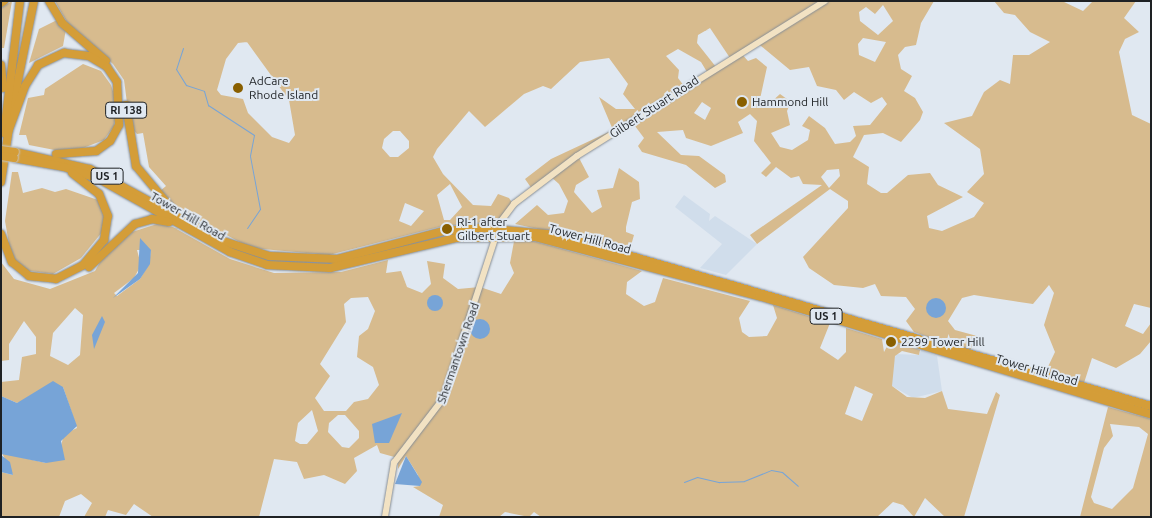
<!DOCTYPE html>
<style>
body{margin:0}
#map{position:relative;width:1152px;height:518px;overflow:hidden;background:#e0e8f1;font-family:Ubuntu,sans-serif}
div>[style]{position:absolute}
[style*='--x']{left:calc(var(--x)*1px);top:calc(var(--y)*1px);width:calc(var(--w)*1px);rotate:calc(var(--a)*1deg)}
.built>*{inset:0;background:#d0ddeb}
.green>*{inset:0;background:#d7bb8e}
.water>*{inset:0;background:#77a4d7}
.round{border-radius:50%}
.stream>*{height:1px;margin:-0.5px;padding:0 0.5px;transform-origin:0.5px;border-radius:0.5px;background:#77a4d7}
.roads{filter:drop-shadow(0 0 1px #878e96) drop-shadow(0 0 1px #878e96)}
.secondary>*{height:5.5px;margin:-2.75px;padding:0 2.75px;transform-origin:2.75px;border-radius:2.75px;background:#f2e2c3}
.highway>*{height:8px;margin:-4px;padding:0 4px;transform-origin:4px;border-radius:4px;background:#d49d38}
.bridges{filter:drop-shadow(0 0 1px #c4c5c6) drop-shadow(0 0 1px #c4c5c6)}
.highway-bridge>*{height:8px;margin:-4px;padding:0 4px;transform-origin:4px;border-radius:4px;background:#d49d38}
.dots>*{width:14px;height:14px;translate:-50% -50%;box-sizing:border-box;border:2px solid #e0e8f1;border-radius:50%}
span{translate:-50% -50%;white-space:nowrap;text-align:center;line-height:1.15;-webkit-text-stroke:4px #e0e8f1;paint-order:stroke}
.shield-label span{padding:1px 4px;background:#e0e8f1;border:1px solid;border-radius:4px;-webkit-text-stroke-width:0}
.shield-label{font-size:11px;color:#1e2124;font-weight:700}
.poi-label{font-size:12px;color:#1e2124}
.left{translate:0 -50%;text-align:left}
.street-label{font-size:12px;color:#1e2124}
.frame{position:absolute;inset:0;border:2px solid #1e2124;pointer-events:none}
</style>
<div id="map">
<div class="built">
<div style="clip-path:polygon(684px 195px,710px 214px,709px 221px,715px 216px,757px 244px,726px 275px,700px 268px,722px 244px,675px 207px)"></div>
<div style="clip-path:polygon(921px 350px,937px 356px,942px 391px,913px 398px,892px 386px,890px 374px,896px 354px,919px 355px)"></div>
</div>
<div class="green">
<div style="clip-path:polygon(12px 1px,4px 48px,1px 48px,1px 8px)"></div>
<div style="clip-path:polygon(evenodd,55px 1px,934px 1px,921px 23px,916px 45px,905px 47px,898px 55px,901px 69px,912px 76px,904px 91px,915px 98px,923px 112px,920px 120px,901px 142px,883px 133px,864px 135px,853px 157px,869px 167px,867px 184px,881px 193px,887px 193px,908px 175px,930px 173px,938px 185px,963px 197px,927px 216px,929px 228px,942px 231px,974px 217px,984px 203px,967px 192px,984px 174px,980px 149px,944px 123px,972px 116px,984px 92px,1000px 80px,1010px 84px,1013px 55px,1029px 55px,1050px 42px,1030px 32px,1015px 15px,1004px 13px,994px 1px,1062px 1px,1083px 11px,1093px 1px,1136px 1px,1124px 18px,1139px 32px,1125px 39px,1119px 52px,1132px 115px,1151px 124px,1151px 308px,1134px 304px,1125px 326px,1143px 334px,1151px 323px,1151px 341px,1140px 354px,1116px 368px,1092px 358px,1084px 383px,1045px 373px,1055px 352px,1044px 325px,1054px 293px,1049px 285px,1033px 304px,974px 295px,962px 298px,948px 321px,955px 330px,977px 336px,970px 351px,914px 332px,906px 321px,915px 309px,906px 297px,881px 296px,875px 284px,863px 288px,834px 285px,809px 268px,803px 257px,848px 208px,848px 201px,830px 189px,757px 244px,750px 235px,822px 185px,803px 184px,799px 176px,791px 178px,776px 167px,766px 177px,761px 173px,771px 163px,754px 141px,757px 121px,750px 114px,738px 122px,743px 133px,711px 146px,686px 138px,683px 130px,657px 132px,681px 155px,699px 156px,725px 175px,726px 182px,715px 188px,686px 165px,642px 152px,638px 146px,644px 138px,632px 122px,578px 156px,589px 177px,576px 185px,574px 192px,592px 213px,602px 207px,597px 190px,613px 188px,619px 168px,639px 182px,640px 199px,632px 202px,626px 227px,626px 232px,634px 235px,630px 249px,515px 224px,537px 205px,548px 215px,564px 213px,568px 201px,559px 184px,550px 176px,532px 189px,525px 179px,551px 159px,613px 130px,599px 97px,616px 109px,635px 109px,623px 94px,628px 84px,609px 58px,580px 62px,551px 89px,543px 86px,524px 94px,485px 127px,469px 111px,437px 149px,433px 157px,443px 174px,473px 205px,491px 206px,498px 194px,509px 198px,513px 204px,499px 222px,443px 226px,329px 255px,251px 248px,183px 212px,160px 191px,166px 186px,149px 167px,143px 133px,137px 134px,130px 126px,124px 80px,113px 64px,68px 24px,55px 1px,883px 5px,893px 21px,878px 35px,860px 21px,859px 12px,866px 7px,875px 14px,883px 5px,55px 1px,710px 28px,730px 58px,716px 67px,697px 43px,698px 35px,710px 28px,55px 1px,863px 38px,886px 42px,875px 62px,859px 55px,858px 44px,863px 38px,55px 1px,755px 41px,790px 70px,809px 67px,817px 86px,836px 90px,844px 100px,854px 92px,871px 103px,882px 97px,887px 104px,870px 125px,853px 126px,856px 136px,850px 142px,835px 144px,825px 128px,809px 116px,802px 126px,810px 130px,808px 140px,792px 150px,780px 147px,771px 133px,790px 125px,787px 111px,791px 102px,780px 94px,769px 104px,760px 99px,767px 67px,756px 58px,748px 61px,740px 52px,755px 41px,55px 1px,247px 42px,289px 100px,295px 135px,289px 143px,272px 137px,248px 113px,243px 99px,221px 95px,217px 90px,226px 59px,238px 43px,247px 42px,55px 1px,678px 49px,701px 62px,707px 72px,684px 86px,678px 78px,679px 70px,666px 56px,678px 49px,55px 1px,702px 102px,711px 108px,705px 120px,694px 113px,702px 102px,55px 1px,393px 131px,400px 131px,409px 141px,409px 148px,398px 157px,390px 157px,382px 148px,384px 139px,393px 131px,55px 1px,839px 169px,840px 176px,829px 188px,821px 177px,827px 170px,839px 169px,55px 1px,450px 184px,462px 207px,450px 220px,444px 220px,437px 195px,450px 184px,55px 1px,405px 203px,424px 211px,411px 226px,399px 221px,405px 203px)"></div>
<div style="clip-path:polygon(57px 20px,66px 29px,63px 46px,29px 63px,39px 29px)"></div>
<div style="clip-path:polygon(83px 64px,101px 71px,111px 85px,117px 104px,114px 126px,104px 140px,70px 153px,29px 145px,26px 135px,19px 135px,28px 98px,44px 95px,45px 89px)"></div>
<div style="clip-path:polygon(12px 172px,18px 172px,23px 193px,42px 188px,55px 192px,66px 189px,98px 200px,105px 212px,103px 231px,81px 258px,53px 274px,23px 270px,11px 255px,5px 221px)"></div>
<div style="clip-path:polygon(evenodd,157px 224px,173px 227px,230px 259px,274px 273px,341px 272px,388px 260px,386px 273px,401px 271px,407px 287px,422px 293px,431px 284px,427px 261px,445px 264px,443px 278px,458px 289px,480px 287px,501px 294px,514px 273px,510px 263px,515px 236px,642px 271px,627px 282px,626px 294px,644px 306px,655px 302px,663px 278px,750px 301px,739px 318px,742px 332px,749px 337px,767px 336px,777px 318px,773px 305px,830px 323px,820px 348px,838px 360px,846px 352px,846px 328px,882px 339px,884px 352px,890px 341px,920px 350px,919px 355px,902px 351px,895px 356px,892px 386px,907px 397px,925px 398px,942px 391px,948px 409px,987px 414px,996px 392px,1000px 395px,964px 517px,945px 517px,925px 498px,914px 517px,903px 505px,893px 502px,877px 517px,541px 517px,534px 512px,529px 517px,505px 512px,499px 517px,439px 517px,443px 505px,413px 487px,420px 486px,418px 475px,406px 456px,398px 469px,398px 458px,380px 453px,377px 445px,354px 458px,357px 471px,345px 484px,324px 475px,304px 479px,297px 462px,274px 459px,259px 517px,153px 517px,134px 504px,126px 515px,108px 510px,105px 517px,84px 517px,92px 503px,81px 494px,65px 501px,59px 517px,1px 517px,1px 472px,13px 475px,2px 453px,46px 463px,60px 450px,64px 434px,77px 428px,63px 387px,17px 403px,1px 396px,1px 382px,19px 380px,22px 357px,36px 354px,36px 337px,24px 321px,9px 344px,9px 360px,1px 361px,1px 262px,14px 279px,50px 289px,95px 271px,103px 257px,132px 232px,157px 224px,137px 250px,151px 250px,149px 264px,140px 279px,117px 296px,114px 293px,134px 278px,141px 265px,137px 250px,157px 224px,368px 297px,375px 311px,368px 329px,359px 336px,357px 357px,373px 367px,379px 385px,368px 399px,354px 402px,346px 411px,324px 411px,315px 398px,330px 376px,320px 364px,346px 322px,344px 304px,351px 298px,368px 297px,157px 224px,75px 308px,83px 315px,80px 355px,68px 365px,50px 356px,53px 333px,75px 308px,157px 224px,855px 386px,873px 394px,862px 421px,845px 414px,855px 386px,157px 224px,312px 410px,318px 431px,307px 444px,300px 444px,295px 441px,298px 423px,312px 410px,157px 224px,338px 415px,345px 415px,359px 431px,359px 438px,349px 448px,342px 447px,328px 432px,329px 423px,338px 415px)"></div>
<div style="clip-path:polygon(evenodd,1108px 407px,1151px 419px,1151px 517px,1080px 517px,1108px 407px,1110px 424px,1139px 427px,1148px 434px,1133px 488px,1112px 509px,1094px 503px,1091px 497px,1104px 448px,1113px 436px,1110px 424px)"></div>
</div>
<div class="water">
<div style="clip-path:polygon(140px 238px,151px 250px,150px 264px,140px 279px,113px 298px,138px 273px)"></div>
<div class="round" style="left:427px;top:295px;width:16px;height:16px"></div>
<div class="round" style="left:926px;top:298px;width:20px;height:20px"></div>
<div style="clip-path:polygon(102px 316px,105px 322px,94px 349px,92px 335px)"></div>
<div class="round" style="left:470px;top:319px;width:20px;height:20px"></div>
<div style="clip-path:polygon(53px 381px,63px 387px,77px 426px,61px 441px,65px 460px,46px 463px,1px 454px,1px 396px,17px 403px)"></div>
<div style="clip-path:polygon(402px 413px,389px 443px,375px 443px,372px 424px)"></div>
<div style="clip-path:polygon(1px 455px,10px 462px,13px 475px,1px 472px)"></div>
<div style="clip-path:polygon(406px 456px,422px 482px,420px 486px,395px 484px)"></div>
</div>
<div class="stream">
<div style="--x:183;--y:48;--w:22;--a:108"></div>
<div style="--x:176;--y:69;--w:19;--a:58"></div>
<div style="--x:186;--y:85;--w:19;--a:18"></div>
<div style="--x:204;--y:91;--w:15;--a:74"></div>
<div style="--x:208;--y:105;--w:55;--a:33.1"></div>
<div style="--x:254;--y:135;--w:21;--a:101"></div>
<div style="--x:250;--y:156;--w:54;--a:79.3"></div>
<div style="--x:260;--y:209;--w:23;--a:124"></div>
<div style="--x:684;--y:482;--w:14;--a:-21"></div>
<div style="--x:697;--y:477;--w:23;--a:13"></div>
<div style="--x:719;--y:482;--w:25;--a:-2"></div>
<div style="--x:744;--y:481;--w:29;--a:-22"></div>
<div style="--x:771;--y:470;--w:11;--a:10"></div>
<div style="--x:782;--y:472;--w:21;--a:41"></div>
</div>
<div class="roads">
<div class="secondary">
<div style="--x:496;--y:228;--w:30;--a:-53"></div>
<div style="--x:514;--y:204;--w:79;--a:-37.3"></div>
<div style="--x:577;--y:156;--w:292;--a:-32"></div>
<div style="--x:385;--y:517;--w:55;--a:-80.5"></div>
<div style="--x:394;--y:463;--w:81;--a:-52.6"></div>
<div style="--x:443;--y:399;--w:171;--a:-72"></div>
</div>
<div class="highway">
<div style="--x:49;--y:1;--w:26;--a:59"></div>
<div style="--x:62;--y:23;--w:58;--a:40.8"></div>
<div style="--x:1;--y:3;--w:4;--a:-34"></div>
<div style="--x:1;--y:65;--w:23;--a:85"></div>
<div style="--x:126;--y:105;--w:62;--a:80.7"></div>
<div style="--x:136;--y:166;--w:56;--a:50.1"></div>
<div style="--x:11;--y:115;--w:116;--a:-78.6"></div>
<div style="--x:8;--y:132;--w:49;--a:-69.7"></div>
<div style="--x:25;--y:86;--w:25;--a:-58"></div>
<div style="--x:38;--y:65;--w:29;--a:-25"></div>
<div style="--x:64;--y:53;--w:25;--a:7"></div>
<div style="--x:89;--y:56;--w:21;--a:31"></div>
<div style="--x:107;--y:67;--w:18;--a:56"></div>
<div style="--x:117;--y:82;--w:43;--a:87.3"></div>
<div style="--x:119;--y:125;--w:18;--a:119"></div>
<div style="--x:110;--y:141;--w:17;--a:144"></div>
<div style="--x:96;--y:151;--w:40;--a:175.7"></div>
<div style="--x:4;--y:133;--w:133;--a:-83.1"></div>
<div style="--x:15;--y:152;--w:77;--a:12.8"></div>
<div style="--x:90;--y:169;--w:148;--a:28.6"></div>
<div style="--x:220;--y:240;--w:52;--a:18.1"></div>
<div style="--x:269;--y:256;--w:68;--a:2.5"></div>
<div style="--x:337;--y:259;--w:111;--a:-14.7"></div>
<div style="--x:444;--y:231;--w:37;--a:-5"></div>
<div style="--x:481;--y:228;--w:77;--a:5.2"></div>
<div style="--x:558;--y:235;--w:617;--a:16.09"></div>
<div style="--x:14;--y:158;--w:51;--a:10.2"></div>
<div style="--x:64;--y:167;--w:37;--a:19"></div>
<div style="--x:99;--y:179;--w:150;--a:29.1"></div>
<div style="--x:230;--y:252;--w:39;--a:19"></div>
<div style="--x:267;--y:265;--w:63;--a:2.7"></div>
<div style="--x:330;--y:268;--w:130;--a:-13.4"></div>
<div style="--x:456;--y:238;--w:79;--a:-0.7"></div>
<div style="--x:535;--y:237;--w:232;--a:14.8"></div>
<div style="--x:759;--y:296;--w:409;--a:16.8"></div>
<div style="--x:1;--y:182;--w:55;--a:-81.6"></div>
<div style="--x:1;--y:234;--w:30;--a:69"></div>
<div style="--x:12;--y:262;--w:22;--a:39"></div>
<div style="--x:29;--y:276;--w:27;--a:6"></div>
<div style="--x:56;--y:279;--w:30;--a:-27"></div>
<div style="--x:83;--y:265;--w:33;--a:-50"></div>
<div style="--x:104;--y:240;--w:24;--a:-81"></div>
<div style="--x:108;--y:216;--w:24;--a:-112"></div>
<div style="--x:99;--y:194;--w:34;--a:-142"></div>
<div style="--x:89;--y:267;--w:63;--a:-43.1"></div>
<div style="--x:135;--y:224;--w:18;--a:-16"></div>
<div style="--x:152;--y:219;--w:17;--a:10"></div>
</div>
</div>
<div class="bridges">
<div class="highway-bridge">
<div style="--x:1;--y:150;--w:14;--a:8"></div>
<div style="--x:1;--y:156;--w:13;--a:9"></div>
</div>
</div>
<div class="dots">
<div style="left:238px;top:88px;background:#895f00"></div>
<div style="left:742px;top:102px;background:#895f00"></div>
<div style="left:447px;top:229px;background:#895f00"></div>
<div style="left:891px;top:342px;background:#895f00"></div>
</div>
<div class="shield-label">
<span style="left:126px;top:110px">RI 138</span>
<span style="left:107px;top:176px">US 1</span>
<span style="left:826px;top:316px">US 1</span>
</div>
<div class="poi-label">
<span class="left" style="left:249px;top:88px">AdCare<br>Rhode Island</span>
<span class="left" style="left:752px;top:102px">Hammond Hill</span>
<span class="left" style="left:457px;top:229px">RI-1 after<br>Gilbert Stuart</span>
<span class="left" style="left:901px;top:342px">2299 Tower Hill</span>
</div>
<div class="street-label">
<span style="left:654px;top:107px;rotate:-33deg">Gilbert Stuart Road</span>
<span style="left:188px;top:216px;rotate:30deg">Tower Hill Road</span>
<span style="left:590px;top:239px;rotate:15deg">Tower Hill Road</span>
<span style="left:458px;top:353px;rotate:-71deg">Shermantown Road</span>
<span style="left:1037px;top:370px;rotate:16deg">Tower Hill Road</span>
</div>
<div class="frame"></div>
</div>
